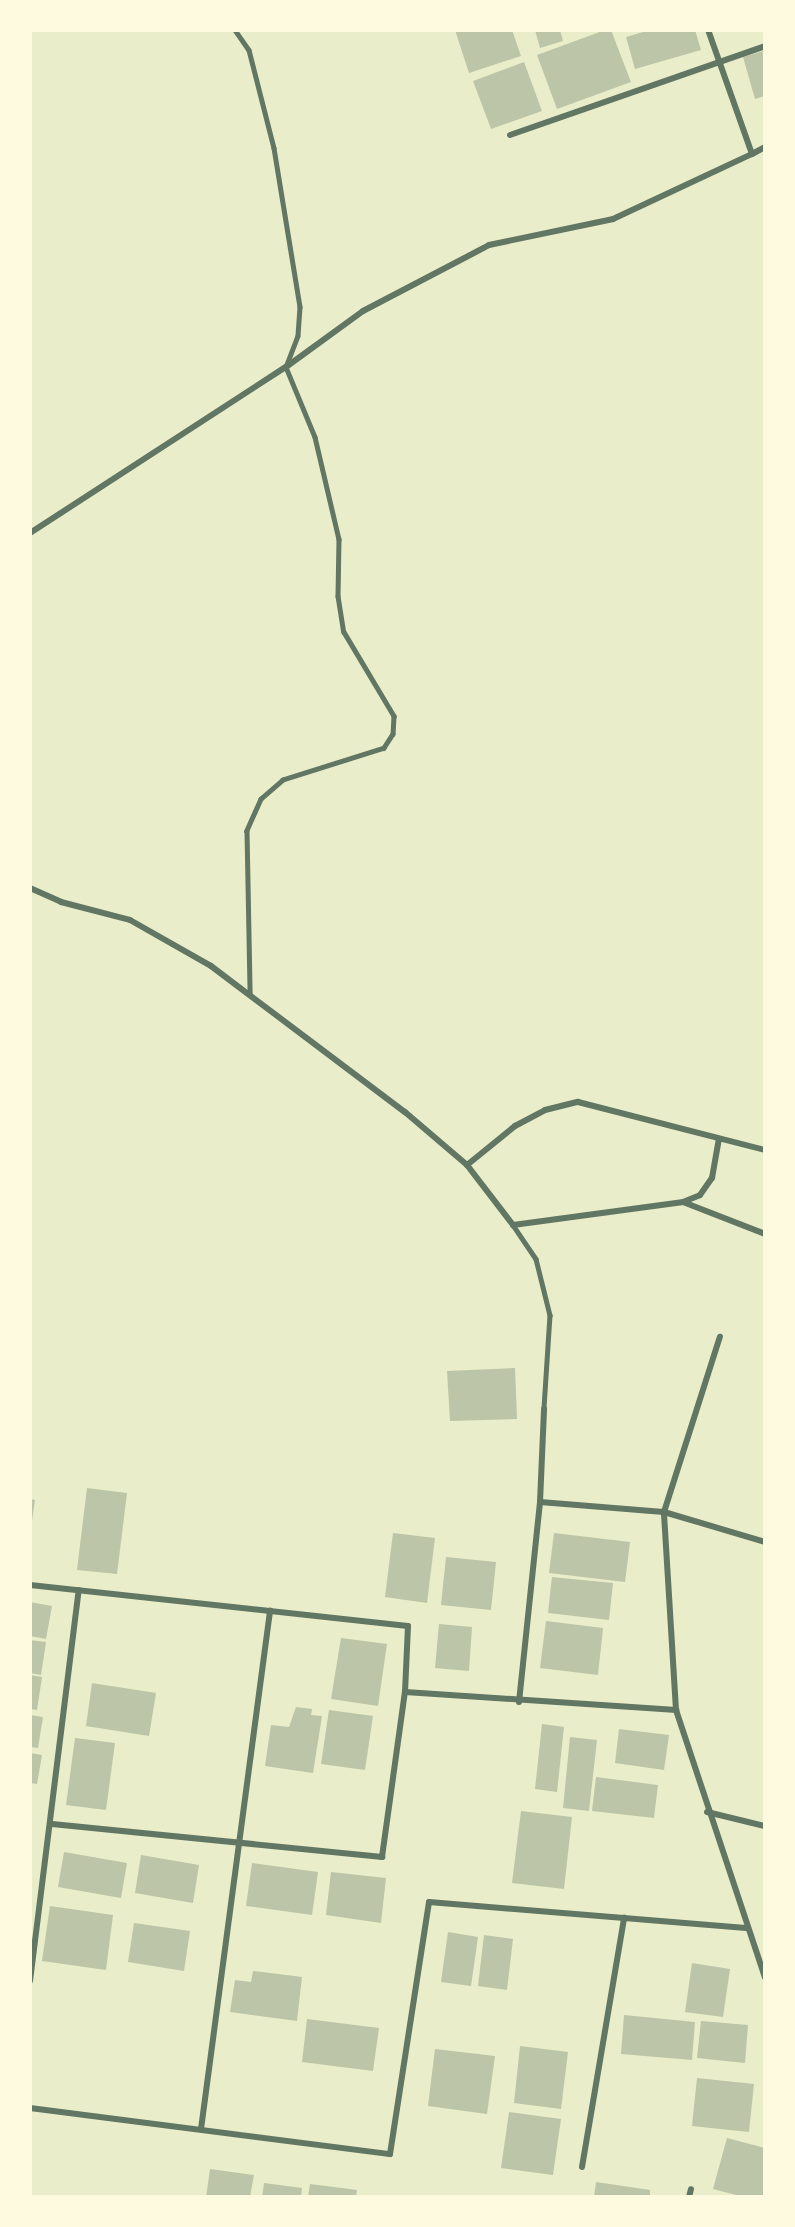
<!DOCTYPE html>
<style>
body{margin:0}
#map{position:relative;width:795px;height:2227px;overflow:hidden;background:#e9edc9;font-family:Montserrat,sans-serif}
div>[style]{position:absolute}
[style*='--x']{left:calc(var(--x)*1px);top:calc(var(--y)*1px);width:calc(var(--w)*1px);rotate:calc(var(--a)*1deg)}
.building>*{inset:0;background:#bcc5a7}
.service>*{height:4.5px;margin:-2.25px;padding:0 2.25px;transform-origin:2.25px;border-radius:2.25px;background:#617663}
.minor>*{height:6px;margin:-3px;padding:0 3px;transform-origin:3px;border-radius:3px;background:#617663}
span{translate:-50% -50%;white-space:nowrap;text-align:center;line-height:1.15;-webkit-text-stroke:4.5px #fefae0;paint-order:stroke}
.frame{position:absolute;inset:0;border:32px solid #fefae0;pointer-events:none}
</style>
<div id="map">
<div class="building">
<div style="clip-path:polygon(455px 30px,512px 30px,521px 56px,469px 73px)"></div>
<div style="clip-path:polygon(535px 30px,560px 30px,563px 41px,540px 48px)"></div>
<div style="clip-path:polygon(605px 30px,611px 30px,631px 82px,557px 109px,537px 55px)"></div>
<div style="clip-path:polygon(650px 30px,695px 30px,701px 50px,635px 69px,626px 37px)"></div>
<div style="clip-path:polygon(763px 51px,765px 96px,755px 99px,743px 57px)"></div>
<div style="clip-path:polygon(524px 62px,542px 111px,491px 129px,473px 81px)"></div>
<div style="clip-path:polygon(515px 1368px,517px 1419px,450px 1421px,447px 1371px)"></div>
<div style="clip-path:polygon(87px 1488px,127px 1493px,117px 1574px,77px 1570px)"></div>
<div style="clip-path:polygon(30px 1499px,35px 1500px,31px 1528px,30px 1527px)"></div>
<div style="clip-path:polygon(393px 1533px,435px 1538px,427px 1603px,385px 1597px)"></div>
<div style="clip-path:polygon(554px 1533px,630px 1542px,625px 1582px,549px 1573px)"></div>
<div style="clip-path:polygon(446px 1557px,496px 1562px,491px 1610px,441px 1605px)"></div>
<div style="clip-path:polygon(552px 1577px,613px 1583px,609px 1620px,548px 1613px)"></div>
<div style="clip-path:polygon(30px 1602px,52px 1606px,46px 1639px,30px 1636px)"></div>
<div style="clip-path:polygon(546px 1621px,603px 1628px,598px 1675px,540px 1668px)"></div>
<div style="clip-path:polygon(439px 1624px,472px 1627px,469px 1671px,435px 1668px)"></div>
<div style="clip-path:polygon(341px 1638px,387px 1644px,378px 1706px,331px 1699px)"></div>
<div style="clip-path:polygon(30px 1640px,46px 1642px,41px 1675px,30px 1673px)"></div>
<div style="clip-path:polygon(30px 1675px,42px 1677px,37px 1710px,30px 1709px)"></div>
<div style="clip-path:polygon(92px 1683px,156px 1693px,149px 1736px,86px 1726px)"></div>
<div style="clip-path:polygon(296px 1707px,312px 1709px,311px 1715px,322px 1716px,313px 1773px,265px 1766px,271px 1725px,289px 1727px)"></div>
<div style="clip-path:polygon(329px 1710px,373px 1716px,365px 1770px,321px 1764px)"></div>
<div style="clip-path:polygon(30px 1715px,43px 1717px,38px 1748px,30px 1747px)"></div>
<div style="clip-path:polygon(542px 1724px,564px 1727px,557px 1792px,535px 1789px)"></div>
<div style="clip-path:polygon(619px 1729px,669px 1735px,664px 1770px,615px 1763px)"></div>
<div style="clip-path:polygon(570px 1737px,597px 1740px,589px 1811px,563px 1808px)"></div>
<div style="clip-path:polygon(75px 1738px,115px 1743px,106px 1810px,66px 1805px)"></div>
<div style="clip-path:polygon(30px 1753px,42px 1755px,37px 1784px,30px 1783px)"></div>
<div style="clip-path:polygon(596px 1777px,658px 1785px,654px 1818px,592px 1811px)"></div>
<div style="clip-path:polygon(521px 1811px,572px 1817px,564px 1889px,512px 1883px)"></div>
<div style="clip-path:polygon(64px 1852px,127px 1863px,121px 1898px,58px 1887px)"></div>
<div style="clip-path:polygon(141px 1855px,199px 1865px,193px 1903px,135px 1893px)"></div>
<div style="clip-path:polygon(252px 1863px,318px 1872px,312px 1915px,246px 1906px)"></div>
<div style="clip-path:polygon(331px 1872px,386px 1878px,381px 1923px,326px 1915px)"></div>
<div style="clip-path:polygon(50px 1906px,113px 1915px,106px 1970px,42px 1961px)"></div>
<div style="clip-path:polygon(134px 1923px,190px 1931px,184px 1971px,128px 1962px)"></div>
<div style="clip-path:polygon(448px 1932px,478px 1937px,471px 1986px,441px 1982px)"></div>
<div style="clip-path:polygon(484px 1935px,513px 1939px,507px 1990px,478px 1986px)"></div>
<div style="clip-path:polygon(692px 1963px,730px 1969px,723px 2017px,685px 2012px)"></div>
<div style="clip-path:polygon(253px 1971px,302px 1977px,297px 2021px,230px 2012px,235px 1980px,251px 1982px)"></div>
<div style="clip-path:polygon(624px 2015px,695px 2022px,692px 2060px,621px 2054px)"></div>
<div style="clip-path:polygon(307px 2019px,379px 2028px,373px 2071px,302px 2062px)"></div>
<div style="clip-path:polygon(701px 2021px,748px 2025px,745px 2063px,697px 2058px)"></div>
<div style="clip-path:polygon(520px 2046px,568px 2052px,561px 2109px,514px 2103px)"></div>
<div style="clip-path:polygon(435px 2049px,495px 2056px,487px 2114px,428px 2106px)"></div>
<div style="clip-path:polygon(697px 2078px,754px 2084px,749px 2132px,692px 2126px)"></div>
<div style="clip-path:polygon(509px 2112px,561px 2119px,553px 2175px,501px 2168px)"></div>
<div style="clip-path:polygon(727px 2138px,765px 2148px,765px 2197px,744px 2197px,713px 2189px)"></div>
<div style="clip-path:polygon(210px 2169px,254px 2175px,250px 2197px,206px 2197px)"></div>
<div style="clip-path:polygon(596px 2182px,650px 2190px,650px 2197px,594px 2197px)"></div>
<div style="clip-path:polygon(264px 2183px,302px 2188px,301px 2197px,262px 2197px)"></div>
<div style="clip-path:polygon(310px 2184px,357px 2190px,356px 2197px,308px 2197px)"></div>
</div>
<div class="service">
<div style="--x:235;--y:30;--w:24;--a:55"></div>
<div style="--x:249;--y:50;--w:101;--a:75.7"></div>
<div style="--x:274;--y:148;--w:161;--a:80.7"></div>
<div style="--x:300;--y:307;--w:29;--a:94"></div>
<div style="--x:298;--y:336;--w:33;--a:111"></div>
<div style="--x:286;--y:367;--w:76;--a:67.5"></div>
<div style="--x:315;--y:437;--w:105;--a:76.8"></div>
<div style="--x:339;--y:539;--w:57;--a:91"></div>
<div style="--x:338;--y:596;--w:36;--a:81"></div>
<div style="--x:344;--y:632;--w:98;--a:59.2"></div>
<div style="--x:394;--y:716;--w:18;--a:93"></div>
<div style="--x:393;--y:734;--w:17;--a:123"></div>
<div style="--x:384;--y:748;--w:106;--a:162.4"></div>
<div style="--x:283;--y:780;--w:29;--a:139"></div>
<div style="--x:261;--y:799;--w:35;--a:114"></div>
<div style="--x:247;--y:831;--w:163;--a:88.9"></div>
<div style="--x:513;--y:1225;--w:41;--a:55.9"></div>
<div style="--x:536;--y:1259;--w:58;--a:76"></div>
<div style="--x:550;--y:1315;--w:94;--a:93.7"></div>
</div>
<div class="minor">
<div style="--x:510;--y:135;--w:270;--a:-19.2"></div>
<div style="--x:752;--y:154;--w:15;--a:-28"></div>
<div style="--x:30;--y:533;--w:305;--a:-33"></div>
<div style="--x:286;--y:367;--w:95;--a:-36"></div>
<div style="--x:363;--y:311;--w:142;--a:-27.6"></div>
<div style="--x:489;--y:245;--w:127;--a:-11.8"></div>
<div style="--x:613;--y:219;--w:153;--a:-25.1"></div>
<div style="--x:752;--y:154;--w:132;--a:-109.5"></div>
<div style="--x:30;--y:888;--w:34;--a:24"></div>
<div style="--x:61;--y:902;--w:71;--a:14.6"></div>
<div style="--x:130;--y:920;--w:93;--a:29.6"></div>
<div style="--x:211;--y:966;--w:243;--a:37"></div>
<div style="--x:405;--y:1112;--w:82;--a:40.5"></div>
<div style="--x:467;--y:1165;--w:76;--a:52.5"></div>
<div style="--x:513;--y:1225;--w:172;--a:-7.7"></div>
<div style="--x:683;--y:1202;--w:18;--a:-22"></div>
<div style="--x:700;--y:1195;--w:21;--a:-55"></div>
<div style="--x:712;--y:1178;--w:40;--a:-80"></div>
<div style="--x:467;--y:1165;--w:62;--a:-39.1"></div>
<div style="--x:515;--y:1126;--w:34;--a:-28"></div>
<div style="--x:545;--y:1110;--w:34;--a:-14"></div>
<div style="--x:578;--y:1102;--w:193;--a:14.4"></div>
<div style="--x:683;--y:1202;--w:88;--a:21.3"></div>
<div style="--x:540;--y:1502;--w:124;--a:4.6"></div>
<div style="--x:664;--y:1512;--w:105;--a:16.5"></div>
<div style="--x:30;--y:1585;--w:380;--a:6.2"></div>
<div style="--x:408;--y:1626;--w:66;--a:92.6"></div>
<div style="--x:405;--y:1692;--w:272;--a:3.8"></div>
<div style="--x:676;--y:1710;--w:282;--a:71.6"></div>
<div style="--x:519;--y:1702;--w:201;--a:-84"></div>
<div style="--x:540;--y:1502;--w:93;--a:-87.5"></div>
<div style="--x:676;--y:1710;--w:198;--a:-93.5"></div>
<div style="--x:664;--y:1512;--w:184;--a:-72.3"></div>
<div style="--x:707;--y:1812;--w:60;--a:13.6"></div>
<div style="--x:52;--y:1824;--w:332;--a:5.7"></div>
<div style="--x:382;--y:1857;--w:167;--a:-82.1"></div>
<div style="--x:30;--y:1981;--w:394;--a:-82.9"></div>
<div style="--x:30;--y:2108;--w:363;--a:7.3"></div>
<div style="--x:390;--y:2154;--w:255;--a:-81.2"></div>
<div style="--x:429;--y:1902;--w:318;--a:4.7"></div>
<div style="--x:201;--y:2129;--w:523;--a:-82.41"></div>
<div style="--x:582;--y:2167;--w:253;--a:-80.4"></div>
<div style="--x:689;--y:2197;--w:8;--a:-76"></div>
</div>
<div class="frame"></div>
</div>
